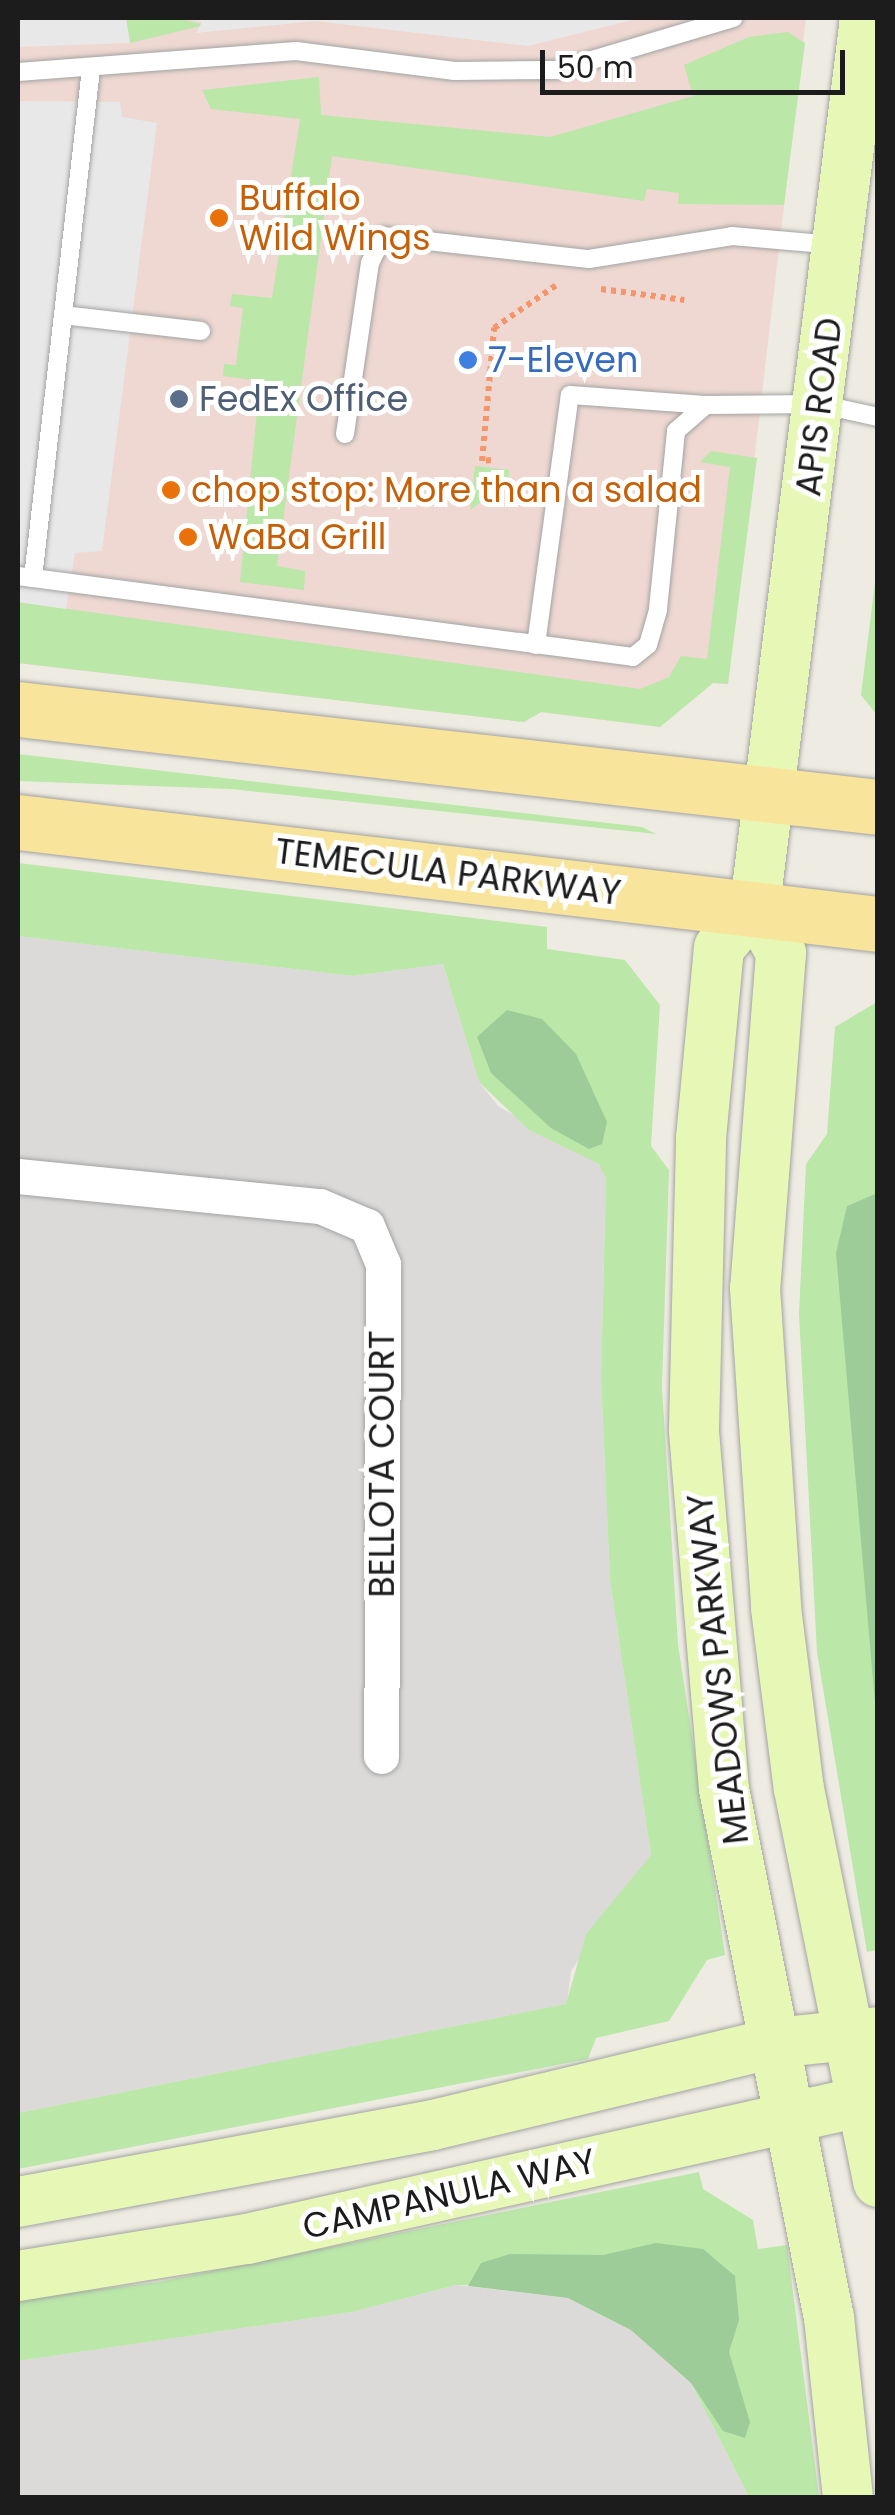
<!DOCTYPE html>
<style>
body{margin:0}
#map{position:relative;width:895px;height:2515px;overflow:hidden;background:#eeece2;font-family:Poppins,sans-serif}
div>[style]{position:absolute}
[style*='--x']{left:calc(var(--x)*1px);top:calc(var(--y)*1px);width:calc(var(--w)*1px);rotate:calc(var(--a)*1deg)}
.residential>*{inset:0;background:#dbdad9}
.commercial>*{inset:0;background:#eed8d1}
.grass>*{inset:0;background:#bbe7a9}
.forest>*{inset:0;background:#9dcc98}
.parking>*{inset:0;background:#e8e8e8}
.path>*{height:6px;margin-top:-3px;transform-origin:0;background:repeating-linear-gradient(90deg,#f6956b 0 5px,transparent 0 10px)}
.roads{filter:drop-shadow(0 0 2px #a3a3a3) drop-shadow(0 0 2px #a3a3a3)}
.lane>*{height:18px;margin:-9px;padding:0 9px;transform-origin:9px;border-radius:9px;background:#fff}
.street>*{height:35px;margin:-17.5px;padding:0 17.5px;transform-origin:17.5px;border-radius:17.5px;background:#fff}
.secondary>*{height:50px;margin:-25px;padding:0 25px;transform-origin:25px;border-radius:25px;background:#e7f8b6}
.primary>*{height:55px;margin:-27.5px;padding:0 27.5px;transform-origin:27.5px;border-radius:27.5px;background:#f9e49c}
.dots>*{width:28px;height:28px;translate:-50% -50%;box-sizing:border-box;border:5px solid #fff;border-radius:50%}
span{translate:-50% -50%;white-space:nowrap;text-align:center;line-height:1.15;-webkit-text-stroke:10px #fff;paint-order:stroke}
.food-label{font-size:35px;color:#c56008}
.left{translate:0 -50%;text-align:left}
.shop-label{font-size:35px;color:#366cbe}
.service-label{font-size:35px;color:#4e5e75}
.street-label{font-size:35px;color:#1c1c1c}
.frame{position:absolute;inset:0;border:20px solid #1c1c1c;pointer-events:none}
.scale{position:absolute;left:540px;top:50px;width:305px;height:45px;box-sizing:border-box;border:5px solid #1c1c1c;border-top:0;padding-left:12px;font-size:30px;line-height:35px;white-space:nowrap;color:#1c1c1c;-webkit-text-stroke:8px #fff;paint-order:stroke}
</style>
<div id="map">
<div class="residential">
<div style="clip-path:polygon(18px 936px,353px 976px,443px 964px,479px 1082px,498px 1106px,599px 1164px,606px 1177px,601px 1377px,610px 1580px,651px 1855px,571px 1971px,567px 2004px,18px 2113px)"></div>
<div style="clip-path:polygon(456px 2285px,568px 2298px,631px 2330px,691px 2383px,749px 2497px,18px 2497px,18px 2361px,352px 2312px)"></div>
</div>
<div class="commercial">
<div style="clip-path:polygon(18px 18px,806px 18px,728px 684px,713px 683px,660px 727px,541px 712px,524px 722px,18px 663px)"></div>
</div>
<div class="grass">
<div style="clip-path:polygon(126px 18px,177px 18px,205px 25px,130px 43px)"></div>
<div style="clip-path:polygon(788px 32px,805px 43px,784px 205px,678px 204px,679px 193px,647px 189px,644px 201px,332px 156px,277px 566px,305px 571px,304px 590px,240px 582px,260px 381px,223px 376px,224px 364px,236px 365px,243px 308px,230px 306px,232px 294px,272px 298px,300px 119px,211px 109px,202px 90px,319px 77px,321px 115px,550px 137px,693px 96px,684px 65px,749px 37px)"></div>
<div style="clip-path:polygon(711px 451px,757px 458px,728px 684px,713px 683px,660px 727px,541px 712px,524px 722px,18px 663px,18px 602px,640px 689px,669px 677px,681px 656px,707px 659px,730px 467px,700px 462px)"></div>
<div style="clip-path:polygon(475px 466px,509px 470px,509px 481px,470px 510px)"></div>
<div style="clip-path:polygon(877px 566px,875px 675px,877px 715px,861px 695px)"></div>
<div style="clip-path:polygon(18px 754px,642px 827px,656px 834px,231px 789px,18px 781px)"></div>
<div style="clip-path:polygon(18px 863px,547px 927px,547px 949px,625px 960px,660px 1005px,651px 1146px,669px 1170px,662px 1387px,678px 1644px,725px 1955px,707px 1960px,669px 2021px,596px 2038px,588px 2059px,18px 2169px,18px 2113px,566px 2004px,586px 1934px,651px 1855px,610px 1580px,601px 1377px,606px 1178px,599px 1164px,529px 1130px,479px 1082px,443px 964px,353px 976px,18px 936px)"></div>
<div style="clip-path:polygon(877px 1002px,877px 1193px,847px 1206px,837px 1253px,878px 1726px,877px 1950px,867px 1952px,817px 1652px,799px 1314px,806px 1164px,827px 1134px,835px 1027px)"></div>
<div style="clip-path:polygon(699px 2172px,703px 2189px,753px 2220px,758px 2249px,787px 2245px,819px 2497px,749px 2497px,691px 2383px,631px 2330px,568px 2298px,515px 2286px,456px 2285px,352px 2312px,18px 2361px,18px 2299px,158px 2282px)"></div>
</div>
<div class="forest">
<div style="clip-path:polygon(507px 1010px,542px 1019px,576px 1054px,607px 1122px,602px 1144px,589px 1149px,551px 1128px,491px 1073px,477px 1037px)"></div>
<div style="clip-path:polygon(877px 1193px,877px 1726px,836px 1253px,847px 1206px)"></div>
<div style="clip-path:polygon(656px 2243px,703px 2249px,735px 2276px,739px 2320px,729px 2352px,750px 2422px,745px 2438px,723px 2431px,691px 2383px,631px 2330px,568px 2298px,468px 2286px,481px 2263px,510px 2254px,603px 2255px)"></div>
</div>
<div class="parking">
<div style="clip-path:polygon(18px 18px,126px 18px,130px 43px,18px 47px)"></div>
<div style="clip-path:polygon(177px 18px,640px 18px,528px 46px,315px 21px,196px 33px,202px 22px)"></div>
<div style="clip-path:polygon(18px 101px,120px 102px,122px 117px,157px 123px,102px 551px,75px 553px,66px 609px,18px 602px)"></div>
</div>
<div class="path">
<div style="--x:601;--y:289;--w:84;--a:7.5"></div>
<div style="--x:491;--y:460;--w:9;--a:174"></div>
<div style="--x:482;--y:461;--w:134;--a:-84.8"></div>
<div style="--x:494;--y:328;--w:78;--a:-34.5"></div>
</div>
<div class="roads">
<div class="lane">
<div style="--x:18;--y:72;--w:279;--a:-4.3"></div>
<div style="--x:296;--y:51;--w:160;--a:7.2"></div>
<div style="--x:455;--y:71;--w:103;--a:-0.6"></div>
<div style="--x:558;--y:70;--w:183;--a:-16.5"></div>
<div style="--x:63;--y:315;--w:139;--a:6.6"></div>
<div style="--x:345;--y:434;--w:173;--a:-81.7"></div>
<div style="--x:370;--y:263;--w:30;--a:-64"></div>
<div style="--x:383;--y:236;--w:207;--a:6.4"></div>
<div style="--x:589;--y:259;--w:145;--a:-9.1"></div>
<div style="--x:732;--y:236;--w:102;--a:5"></div>
<div style="--x:18;--y:576;--w:620;--a:7.5"></div>
<div style="--x:633;--y:657;--w:19;--a:-39"></div>
<div style="--x:648;--y:645;--w:37;--a:-74"></div>
<div style="--x:658;--y:609;--w:179;--a:-84.2"></div>
<div style="--x:676;--y:431;--w:40;--a:-41"></div>
<div style="--x:706;--y:405;--w:113;--a:-0.5"></div>
<div style="--x:819;--y:404;--w:60;--a:12.4"></div>
<div style="--x:33;--y:578;--w:512;--a:-83.5"></div>
<div style="--x:536;--y:645;--w:252;--a:-82.3"></div>
<div style="--x:570;--y:395;--w:136;--a:4.2"></div>
</div>
<div class="street">
<div style="--x:18;--y:1176;--w:303;--a:5.7"></div>
<div style="--x:320;--y:1206;--w:51;--a:23.1"></div>
<div style="--x:367;--y:1226;--w:41;--a:67.2"></div>
<div style="--x:383;--y:1264;--w:492;--a:90.2"></div>
</div>
<div class="secondary">
<div style="--x:755;--y:905;--w:55;--a:61.6"></div>
<div style="--x:781;--y:953;--w:336;--a:94.4"></div>
<div style="--x:755;--y:1288;--w:321;--a:86.2"></div>
<div style="--x:776;--y:1608;--w:182;--a:82.8"></div>
<div style="--x:799;--y:1789;--w:401;--a:78.6"></div>
<div style="--x:18;--y:2202;--w:422;--a:-10.5"></div>
<div style="--x:433;--y:2125;--w:351;--a:-13.5"></div>
<div style="--x:774;--y:2043;--w:105;--a:-6"></div>
<div style="--x:18;--y:2276;--w:232;--a:-9.2"></div>
<div style="--x:247;--y:2239;--w:647;--a:-12.6"></div>
<div style="--x:848;--y:2498;--w:181;--a:-96"></div>
<div style="--x:829;--y:2318;--w:539;--a:-101.23"></div>
<div style="--x:724;--y:1789;--w:361;--a:-94.8"></div>
<div style="--x:694;--y:1429;--w:291;--a:-88.6"></div>
<div style="--x:701;--y:1138;--w:191;--a:-84.6"></div>
<div style="--x:719;--y:948;--w:56;--a:-50.1"></div>
<div style="--x:755;--y:905;--w:894;--a:-82.93"></div>
</div>
<div class="primary">
<div style="--x:18;--y:709;--w:866;--a:6.5"></div>
<div style="--x:18;--y:822;--w:866;--a:6.76"></div>
</div>
</div>
<div class="dots">
<div style="left:219px;top:218px;background:#e8710a"></div>
<div style="left:468px;top:360px;background:#3f7fe0"></div>
<div style="left:179px;top:399px;background:#5c6f8a"></div>
<div style="left:171px;top:490px;background:#e8710a"></div>
<div style="left:188px;top:537px;background:#e8710a"></div>
</div>
<div class="food-label">
<span class="left" style="left:239px;top:218px">Buffalo<br>Wild Wings</span>
<span class="left" style="left:191px;top:490px">chop stop: More than a salad</span>
<span class="left" style="left:208px;top:537px">WaBa Grill</span>
</div>
<div class="shop-label">
<span class="left" style="left:488px;top:360px">7-Eleven</span>
</div>
<div class="service-label">
<span class="left" style="left:199px;top:399px">FedEx Office</span>
</div>
<div class="street-label">
<span style="left:819px;top:407px;rotate:-83deg">APIS ROAD</span>
<span style="left:448px;top:872px;rotate:7deg">TEMECULA PARKWAY</span>
<span style="left:382px;top:1464px;rotate:-90deg">BELLOTA COURT</span>
<span style="left:718px;top:1669px;rotate:-96deg">MEADOWS PARKWAY</span>
<span style="left:449px;top:2194px;rotate:-13deg">CAMPANULA WAY</span>
</div>
<div class="frame"></div>
<div class="scale">50 m</div>
</div>
